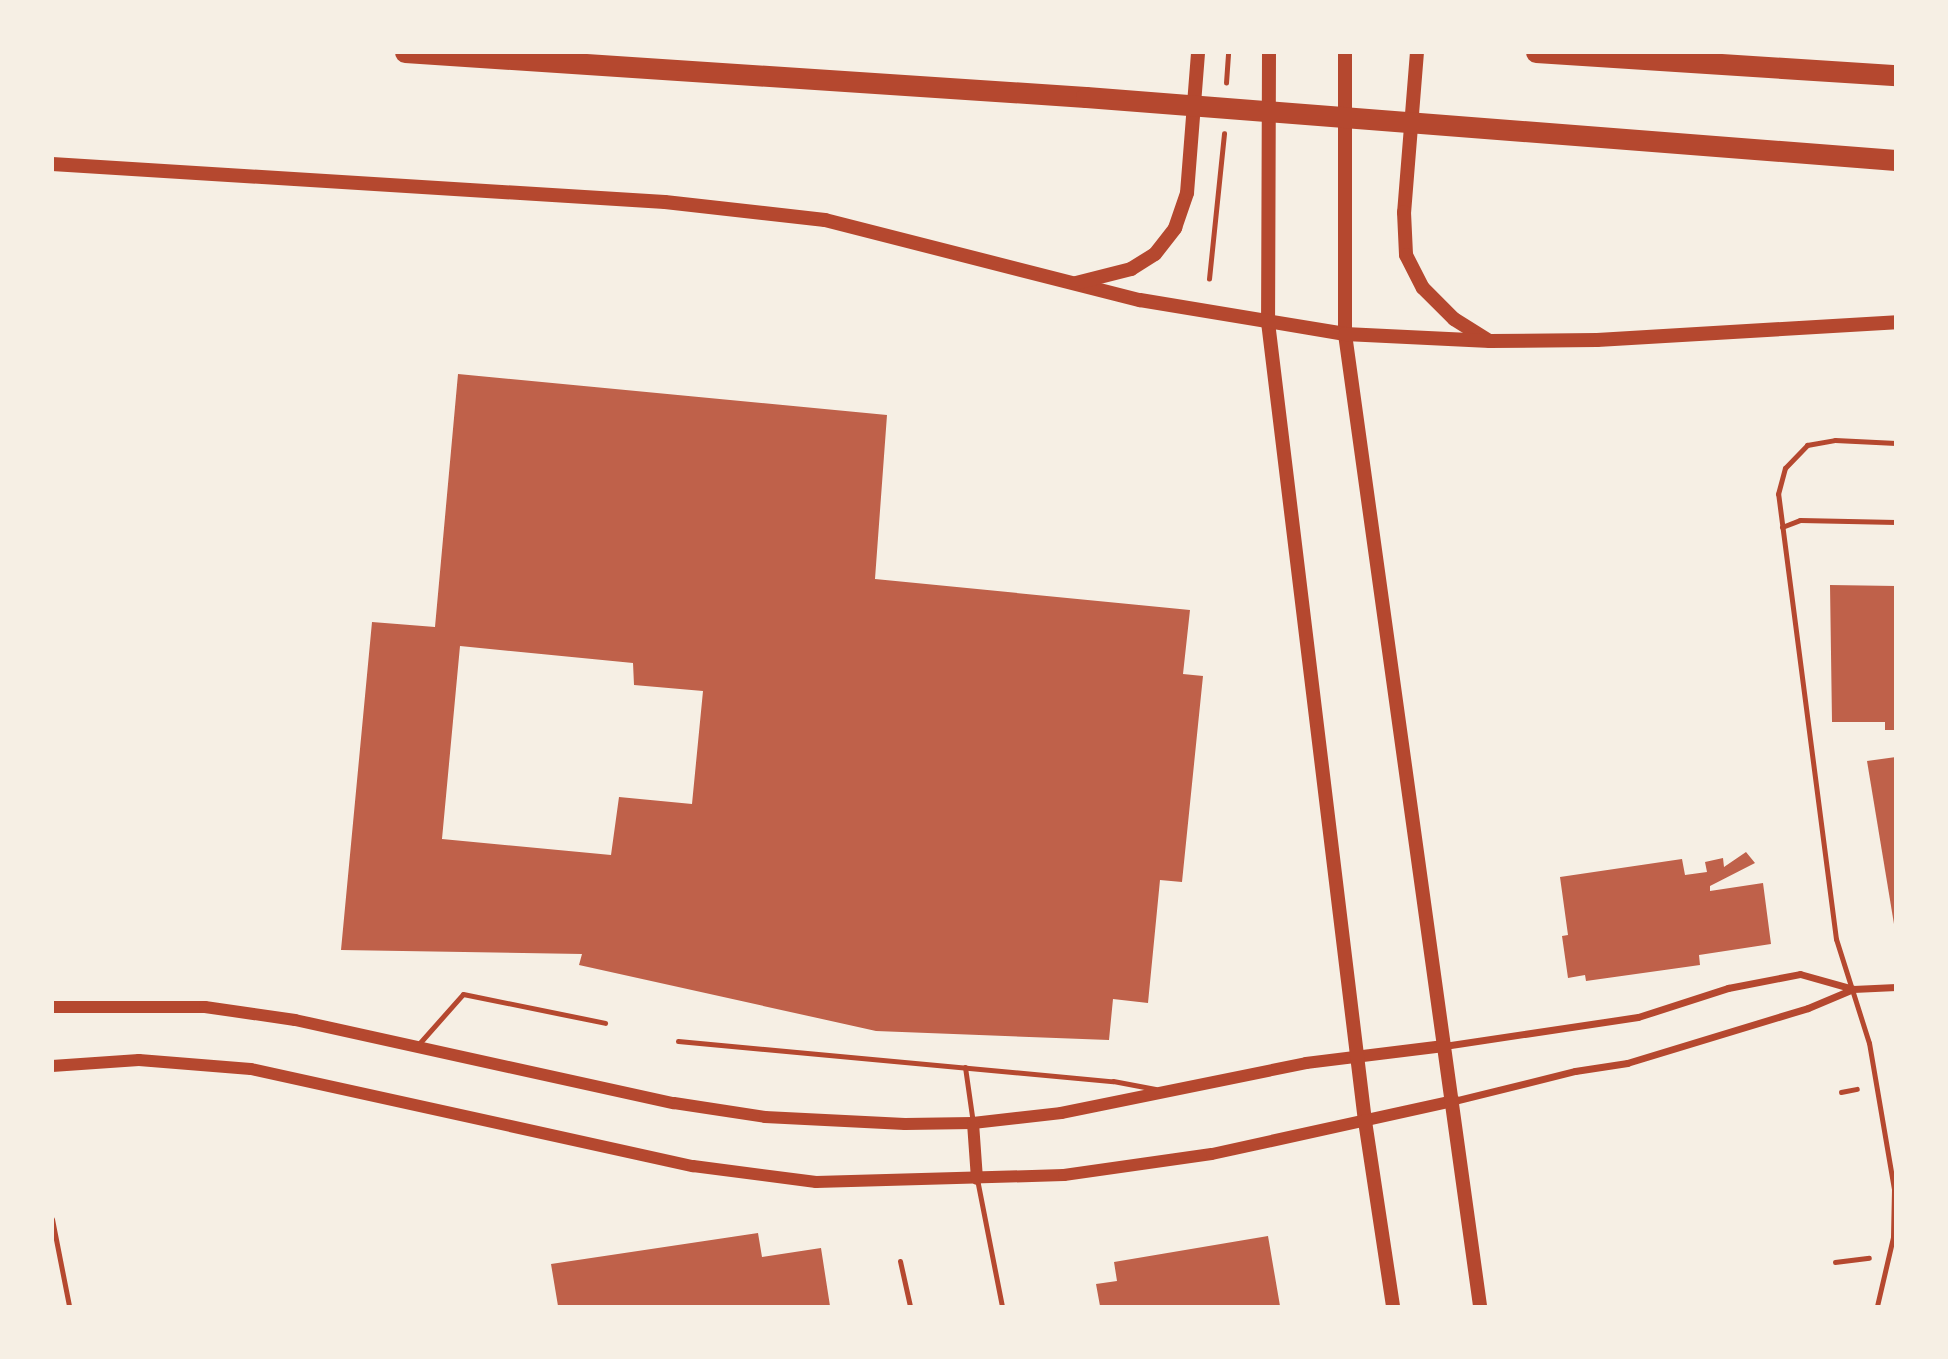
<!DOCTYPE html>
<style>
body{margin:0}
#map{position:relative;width:1948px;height:1359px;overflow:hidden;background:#f6efe4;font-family:Arial,sans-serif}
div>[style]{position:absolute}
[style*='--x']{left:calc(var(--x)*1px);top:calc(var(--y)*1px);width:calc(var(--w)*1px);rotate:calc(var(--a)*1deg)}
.building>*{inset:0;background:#bf614a}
.path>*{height:4.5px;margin:-2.25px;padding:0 2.25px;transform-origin:2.25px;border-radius:2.25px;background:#b5482f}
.service>*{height:5px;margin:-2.5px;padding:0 2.5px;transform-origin:2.5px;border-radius:2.5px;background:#b5482f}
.minor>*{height:7px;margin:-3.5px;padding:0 3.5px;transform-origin:3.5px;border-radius:3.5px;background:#b5482f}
.tertiary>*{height:12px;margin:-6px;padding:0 6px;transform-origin:6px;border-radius:6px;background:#b5482f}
.secondary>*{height:14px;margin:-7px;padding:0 7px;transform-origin:7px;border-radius:7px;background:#b5482f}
.motorway>*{height:21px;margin:-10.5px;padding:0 10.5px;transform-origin:10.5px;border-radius:10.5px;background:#b5482f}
span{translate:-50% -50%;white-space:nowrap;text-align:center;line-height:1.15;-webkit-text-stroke:5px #f6efe4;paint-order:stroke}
.frame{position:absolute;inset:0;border:54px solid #f6efe4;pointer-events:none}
</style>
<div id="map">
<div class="building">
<div style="clip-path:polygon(evenodd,458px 374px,887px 415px,875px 579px,1190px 610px,1183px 674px,1203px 676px,1182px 882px,1160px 880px,1148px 1003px,1113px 999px,1109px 1040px,876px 1031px,579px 965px,582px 954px,341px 950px,372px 622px,435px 627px,458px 374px,460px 646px,633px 663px,634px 685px,703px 691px,692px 804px,619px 797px,611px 855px,442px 839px,460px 646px)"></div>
<div style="clip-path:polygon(1830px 585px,1896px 586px,1896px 730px,1885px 730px,1885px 722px,1832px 722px)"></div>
<div style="clip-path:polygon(1896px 757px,1896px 924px,1894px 924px,1867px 761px)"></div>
<div style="clip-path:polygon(1746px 852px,1755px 863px,1710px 886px,1710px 891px,1763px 883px,1771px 944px,1699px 955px,1700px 965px,1586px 981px,1585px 975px,1568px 978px,1562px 936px,1568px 935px,1560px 877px,1682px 859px,1685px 875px,1707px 872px,1705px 862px,1723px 858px,1724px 867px)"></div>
<div style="clip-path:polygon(758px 1233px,762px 1257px,821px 1248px,830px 1306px,558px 1306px,551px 1264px)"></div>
<div style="clip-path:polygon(1268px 1236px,1280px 1306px,1100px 1306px,1096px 1284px,1117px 1281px,1114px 1262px)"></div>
</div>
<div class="path">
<div style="--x:1226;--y:83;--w:31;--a:-86"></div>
<div style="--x:1209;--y:279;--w:146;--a:-84.1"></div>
<div style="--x:1841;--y:1092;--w:16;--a:-11"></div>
<div style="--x:1835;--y:1262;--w:34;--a:-7"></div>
</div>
<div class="service">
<div style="--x:1782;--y:527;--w:19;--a:-21"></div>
<div style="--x:1800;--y:520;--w:96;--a:1.2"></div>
<div style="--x:678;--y:1041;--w:437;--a:5.3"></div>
<div style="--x:1113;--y:1081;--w:43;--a:10.8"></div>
<div style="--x:417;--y:1046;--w:69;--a:-48.5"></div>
<div style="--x:463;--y:994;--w:145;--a:11.5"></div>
<div style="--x:965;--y:1067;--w:57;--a:81.9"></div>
<div style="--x:977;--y:1179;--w:129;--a:78.9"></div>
<div style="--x:52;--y:1219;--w:89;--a:78.9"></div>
<div style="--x:900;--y:1261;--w:46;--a:77.5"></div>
<div style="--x:1877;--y:1306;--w:71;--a:-76.9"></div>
<div style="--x:1893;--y:1237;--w:48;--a:-88.8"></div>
<div style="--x:1894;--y:1189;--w:148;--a:-99.7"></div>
<div style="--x:1869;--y:1043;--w:109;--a:-107.6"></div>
<div style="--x:1836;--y:939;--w:449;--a:-97.4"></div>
<div style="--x:1778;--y:494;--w:27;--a:-75"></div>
<div style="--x:1785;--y:468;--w:32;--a:-46"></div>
<div style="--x:1807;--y:445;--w:28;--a:-10"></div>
<div style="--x:1835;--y:440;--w:61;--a:2.8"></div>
</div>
<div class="minor">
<div style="--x:1444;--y:1046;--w:196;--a:-8.5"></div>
<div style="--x:1638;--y:1017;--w:95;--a:-17.9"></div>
<div style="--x:1728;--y:988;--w:73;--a:-11"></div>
<div style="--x:1800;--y:974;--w:55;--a:15.8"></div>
<div style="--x:1454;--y:1101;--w:125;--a:-13.9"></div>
<div style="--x:1575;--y:1071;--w:53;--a:-8.7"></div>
<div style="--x:1627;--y:1063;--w:189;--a:-16.9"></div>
<div style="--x:1808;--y:1008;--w:49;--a:-22.9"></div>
<div style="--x:1853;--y:989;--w:43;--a:-2.7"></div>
</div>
<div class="tertiary">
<div style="--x:52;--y:1007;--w:153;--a:0"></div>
<div style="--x:205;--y:1007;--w:91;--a:8.2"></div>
<div style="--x:295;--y:1020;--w:388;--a:12.4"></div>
<div style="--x:674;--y:1103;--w:92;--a:8.7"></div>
<div style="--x:765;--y:1117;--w:140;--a:2.9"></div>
<div style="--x:905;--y:1124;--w:68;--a:-0.8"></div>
<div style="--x:973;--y:1123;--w:89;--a:-6.5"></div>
<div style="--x:1061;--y:1113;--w:250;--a:-11.5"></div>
<div style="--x:1306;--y:1063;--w:139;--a:-7"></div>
<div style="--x:52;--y:1066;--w:87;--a:-3.9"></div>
<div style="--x:139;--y:1060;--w:112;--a:4.6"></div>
<div style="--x:251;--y:1069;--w:453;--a:12.4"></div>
<div style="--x:693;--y:1166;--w:124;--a:7.4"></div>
<div style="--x:816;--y:1182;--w:248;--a:-1.6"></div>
<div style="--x:1064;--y:1175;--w:149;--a:-8.1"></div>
<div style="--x:1212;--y:1154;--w:248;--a:-12.4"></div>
<div style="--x:973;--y:1123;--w:56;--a:85.9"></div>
</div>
<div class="secondary">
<div style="--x:1269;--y:52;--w:270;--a:90.2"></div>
<div style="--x:1268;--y:322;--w:805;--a:83.08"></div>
<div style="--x:1365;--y:1121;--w:187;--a:81.4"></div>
<div style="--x:1345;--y:52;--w:282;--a:90"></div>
<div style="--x:1345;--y:334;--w:981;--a:82.09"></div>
<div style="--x:1417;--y:52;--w:161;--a:94.6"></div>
<div style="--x:1404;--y:212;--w:43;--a:87.3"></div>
<div style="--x:1406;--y:255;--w:37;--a:63"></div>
<div style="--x:1423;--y:288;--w:44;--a:45"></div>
<div style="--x:1454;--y:319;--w:40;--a:32"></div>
<div style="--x:52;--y:164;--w:614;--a:3.55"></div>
<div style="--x:665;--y:202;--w:161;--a:6.4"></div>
<div style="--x:825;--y:220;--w:325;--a:14.3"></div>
<div style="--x:1140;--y:300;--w:208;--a:9.4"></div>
<div style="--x:1345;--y:334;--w:145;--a:2.8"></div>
<div style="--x:1490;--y:341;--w:107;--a:-0.5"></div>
<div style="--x:1597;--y:340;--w:300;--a:-3.4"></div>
<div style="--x:1076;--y:283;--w:57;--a:-14.3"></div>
<div style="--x:1131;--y:269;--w:28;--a:-32"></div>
<div style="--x:1155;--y:254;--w:33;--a:-52"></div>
<div style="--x:1175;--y:228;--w:37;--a:-71"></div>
<div style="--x:1187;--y:193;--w:141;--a:-85.5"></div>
</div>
<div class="motorway">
<div style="--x:405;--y:52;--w:682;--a:3.78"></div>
<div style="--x:1086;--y:97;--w:812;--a:4.45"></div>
<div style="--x:1536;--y:52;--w:361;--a:3.7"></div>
</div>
<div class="frame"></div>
</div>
